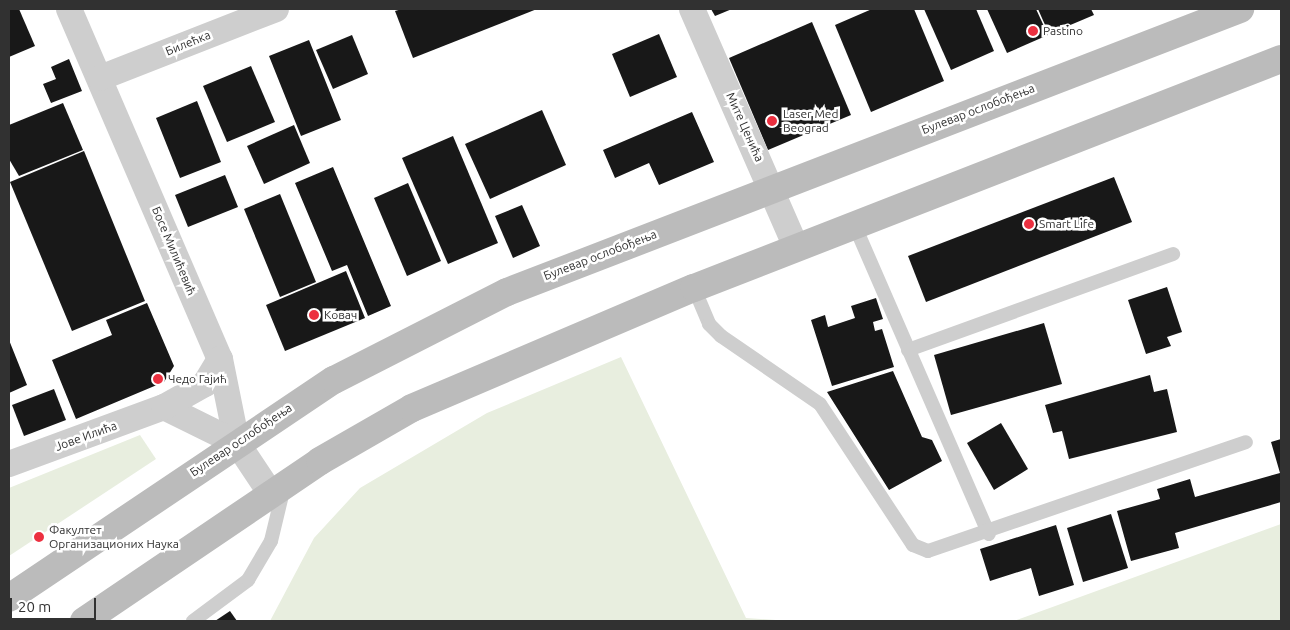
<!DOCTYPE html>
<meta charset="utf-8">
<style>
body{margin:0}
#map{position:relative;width:1290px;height:630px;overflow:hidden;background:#fff;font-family:Ubuntu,sans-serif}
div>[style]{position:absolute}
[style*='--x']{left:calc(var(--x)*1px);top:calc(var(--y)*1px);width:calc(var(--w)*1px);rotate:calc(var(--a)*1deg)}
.green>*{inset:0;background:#e8eedf}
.building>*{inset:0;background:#181818}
.lane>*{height:14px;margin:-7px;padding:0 7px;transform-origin:7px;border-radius:7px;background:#cecece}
.street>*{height:26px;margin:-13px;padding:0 13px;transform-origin:13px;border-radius:13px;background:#cecece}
.secondary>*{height:28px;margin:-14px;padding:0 14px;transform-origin:14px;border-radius:14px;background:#bbb}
.dots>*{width:14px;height:14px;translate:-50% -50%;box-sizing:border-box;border:2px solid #fff;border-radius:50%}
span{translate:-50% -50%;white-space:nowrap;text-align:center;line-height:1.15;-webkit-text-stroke:5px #fff;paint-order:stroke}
.poi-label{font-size:12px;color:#313131}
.left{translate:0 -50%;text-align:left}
.street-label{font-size:12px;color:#313131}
.frame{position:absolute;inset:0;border:10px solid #313131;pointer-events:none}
.scale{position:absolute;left:10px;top:598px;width:86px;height:22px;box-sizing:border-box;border:2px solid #313131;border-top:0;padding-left:6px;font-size:15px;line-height:18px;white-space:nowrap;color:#313131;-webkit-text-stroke:4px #fff;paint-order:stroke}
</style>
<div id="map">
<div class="green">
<div style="clip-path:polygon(621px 357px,746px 618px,790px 621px,270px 621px,314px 538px,360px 488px,487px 413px)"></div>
<div style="clip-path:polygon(140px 435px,156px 459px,9px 556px,9px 488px)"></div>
<div style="clip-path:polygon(1281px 524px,1281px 621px,1014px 621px)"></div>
</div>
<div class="building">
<div style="clip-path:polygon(9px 9px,19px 9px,35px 46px,9px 57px)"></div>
<div style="clip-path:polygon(402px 9px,537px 9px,413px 58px,395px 11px)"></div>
<div style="clip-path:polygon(711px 9px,732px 9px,715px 16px)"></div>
<div style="clip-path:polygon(872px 9px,914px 9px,944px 81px,871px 112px,835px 25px)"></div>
<div style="clip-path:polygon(924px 9px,976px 9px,994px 51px,951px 70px)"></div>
<div style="clip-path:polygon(987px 9px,1036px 9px,1048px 35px,1007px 53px)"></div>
<div style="clip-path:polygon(1038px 9px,1091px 9px,1094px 15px,1049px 34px)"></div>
<div style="clip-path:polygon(812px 22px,851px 115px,768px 150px,729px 58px)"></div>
<div style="clip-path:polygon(659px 34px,677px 77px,630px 97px,612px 54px)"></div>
<div style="clip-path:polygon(352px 35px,368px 74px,333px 89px,316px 50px)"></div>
<div style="clip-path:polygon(309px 40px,341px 120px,301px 136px,269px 56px)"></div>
<div style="clip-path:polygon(69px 59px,82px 91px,51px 103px,43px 84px,56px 79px,51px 67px)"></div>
<div style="clip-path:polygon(251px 66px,275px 122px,227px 142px,203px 86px)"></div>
<div style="clip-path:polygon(197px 101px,221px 162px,180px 178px,156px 118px)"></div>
<div style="clip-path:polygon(63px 103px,83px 150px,19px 176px,9px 159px,9px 125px)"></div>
<div style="clip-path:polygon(542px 110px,566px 165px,490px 199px,465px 144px)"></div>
<div style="clip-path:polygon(692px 112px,714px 162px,659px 185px,649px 163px,615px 178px,603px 150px)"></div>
<div style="clip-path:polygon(294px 125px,310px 163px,264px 184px,247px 146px)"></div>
<div style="clip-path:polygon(453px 136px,498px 243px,448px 264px,402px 158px)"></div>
<div style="clip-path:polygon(84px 151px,145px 301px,72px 331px,10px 182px)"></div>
<div style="clip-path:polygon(333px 167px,391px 306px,368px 316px,347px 265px,332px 271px,295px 183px)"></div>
<div style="clip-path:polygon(225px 175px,238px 207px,188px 227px,175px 195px)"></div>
<div style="clip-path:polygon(1114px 177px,1132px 222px,926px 302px,908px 256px)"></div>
<div style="clip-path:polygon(408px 183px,441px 261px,407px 276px,374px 198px)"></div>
<div style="clip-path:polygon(280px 194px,316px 282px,280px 297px,244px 209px)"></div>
<div style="clip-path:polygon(522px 205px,540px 246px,513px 258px,495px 216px)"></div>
<div style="clip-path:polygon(346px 271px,365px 318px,285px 351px,266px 305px)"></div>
<div style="clip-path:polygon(1167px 287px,1182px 332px,1167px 337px,1171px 346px,1146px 354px,1128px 300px)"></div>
<div style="clip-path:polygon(876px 298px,883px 319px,873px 322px,875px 331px,882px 329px,894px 367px,832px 386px,811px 320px,825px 315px,828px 327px,855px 318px,851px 306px)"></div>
<div style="clip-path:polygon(147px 303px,174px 366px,164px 382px,76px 419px,52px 360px,112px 335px,106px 320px)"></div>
<div style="clip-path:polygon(1044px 323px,1062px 384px,951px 415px,934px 355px)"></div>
<div style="clip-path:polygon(9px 340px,27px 385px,9px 393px)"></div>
<div style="clip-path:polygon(893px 371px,922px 437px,932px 440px,942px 461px,889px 490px,827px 392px)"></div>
<div style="clip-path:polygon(1150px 375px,1154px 392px,1167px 389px,1177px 432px,1069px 459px,1062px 431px,1053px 433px,1045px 405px)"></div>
<div style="clip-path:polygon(54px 389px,66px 420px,24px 436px,12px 405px)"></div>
<div style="clip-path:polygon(1001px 423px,1028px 469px,994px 490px,967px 443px)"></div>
<div style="clip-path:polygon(1281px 439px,1281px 502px,1175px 533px,1179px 548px,1131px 561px,1117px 511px,1160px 499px,1157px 489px,1190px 479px,1195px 497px,1280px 473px,1271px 442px)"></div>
<div style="clip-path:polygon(1111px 514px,1128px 568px,1083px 582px,1067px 528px)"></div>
<div style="clip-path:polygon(1056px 525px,1074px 585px,1039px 596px,1031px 568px,990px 581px,980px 549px)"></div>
<div style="clip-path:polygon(230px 611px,237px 621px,215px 621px)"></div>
</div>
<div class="lane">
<div style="--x:854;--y:224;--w:338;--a:66.5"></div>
<div style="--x:694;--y:288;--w:39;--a:67"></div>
<div style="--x:709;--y:324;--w:17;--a:45"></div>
<div style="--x:721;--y:336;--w:120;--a:34.5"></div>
<div style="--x:820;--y:404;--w:169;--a:56.6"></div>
<div style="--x:913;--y:545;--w:16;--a:22"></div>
<div style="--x:928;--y:551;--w:336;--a:-18.9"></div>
<div style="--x:908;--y:350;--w:282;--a:-19.9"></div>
<div style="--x:193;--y:621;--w:69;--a:-36.7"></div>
<div style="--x:248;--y:580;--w:45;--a:-59.5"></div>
<div style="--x:271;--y:541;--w:56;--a:-76.5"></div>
</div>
<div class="street">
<div style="--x:69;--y:9;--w:381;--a:66.7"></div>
<div style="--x:220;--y:359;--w:86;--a:78.6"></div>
<div style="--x:237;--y:443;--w:61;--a:56.3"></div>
<div style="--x:692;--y:9;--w:260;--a:66.4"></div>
<div style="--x:100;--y:78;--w:189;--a:-21.4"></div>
<div style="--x:164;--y:407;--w:81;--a:26.3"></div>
<div style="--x:9;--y:464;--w:165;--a:-20.2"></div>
<div style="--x:164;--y:407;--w:47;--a:-29.3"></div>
<div style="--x:205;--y:384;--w:29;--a:-59"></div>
</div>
<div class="secondary">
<div style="--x:9;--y:598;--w:391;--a:-33.9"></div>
<div style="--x:334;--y:380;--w:194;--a:-27"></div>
<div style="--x:507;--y:292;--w:786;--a:-21.11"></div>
<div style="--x:84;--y:621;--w:285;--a:-34.1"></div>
<div style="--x:320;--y:461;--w:106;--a:-29.9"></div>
<div style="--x:412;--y:408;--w:306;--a:-23.1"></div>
<div style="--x:694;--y:288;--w:630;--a:-21.31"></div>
</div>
<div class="dots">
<div style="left:1033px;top:31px;background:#ec3040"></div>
<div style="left:772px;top:121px;background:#ec3040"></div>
<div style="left:1029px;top:224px;background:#ec3040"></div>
<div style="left:314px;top:315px;background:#ec3040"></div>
<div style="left:158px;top:379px;background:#ec3040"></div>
<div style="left:39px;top:537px;background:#ec3040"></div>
</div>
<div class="poi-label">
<span class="left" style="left:1043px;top:31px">Pastino</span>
<span class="left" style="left:783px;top:121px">Laser Med<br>Beograd</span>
<span class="left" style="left:1039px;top:224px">Smart Life</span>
<span class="left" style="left:324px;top:315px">Ковач</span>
<span class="left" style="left:168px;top:379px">Чедо Гајић</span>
<span class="left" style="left:49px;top:537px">Факултет<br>Организационих Наука</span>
</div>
<div class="street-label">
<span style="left:188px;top:43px;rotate:-22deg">Билећка</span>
<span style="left:978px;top:109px;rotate:-21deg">Булевар ослобођења</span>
<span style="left:745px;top:127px;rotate:66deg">Мите Ценића</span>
<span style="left:174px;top:251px;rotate:67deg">Босе Милићевић</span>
<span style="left:600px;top:255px;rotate:-21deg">Булевар ослобођења</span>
<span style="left:86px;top:436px;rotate:-20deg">Јове Илића</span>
<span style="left:241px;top:440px;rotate:-34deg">Булевар ослобођења</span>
</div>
<div class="frame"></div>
<div class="scale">20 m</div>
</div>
